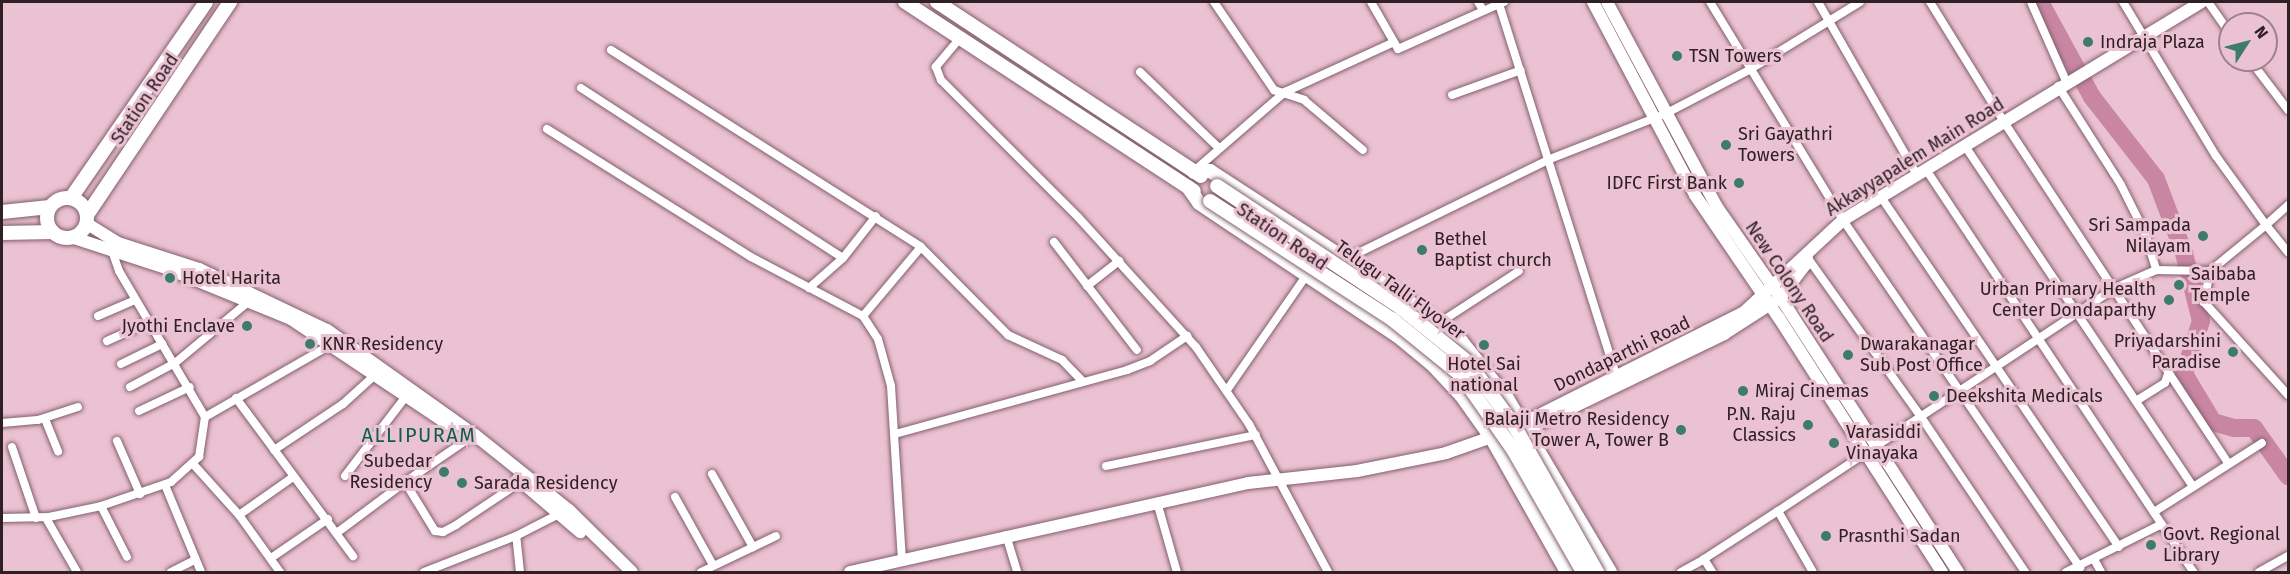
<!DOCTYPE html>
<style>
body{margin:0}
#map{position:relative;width:2290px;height:574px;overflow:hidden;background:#ebc2d2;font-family:"Fira Sans",sans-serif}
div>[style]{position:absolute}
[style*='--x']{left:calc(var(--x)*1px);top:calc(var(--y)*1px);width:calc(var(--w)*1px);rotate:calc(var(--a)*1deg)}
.river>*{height:18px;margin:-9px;padding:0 9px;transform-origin:9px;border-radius:9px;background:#c986a3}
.roads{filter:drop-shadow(0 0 2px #825f6e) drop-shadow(0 0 2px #825f6e)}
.street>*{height:8px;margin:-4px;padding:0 4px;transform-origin:4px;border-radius:4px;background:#fff}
.secondary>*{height:12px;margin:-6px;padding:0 6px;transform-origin:6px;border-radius:6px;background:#fff}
.primary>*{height:14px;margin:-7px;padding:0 7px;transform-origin:7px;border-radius:7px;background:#fff}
.primary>.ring{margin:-7px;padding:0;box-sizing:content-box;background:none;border:14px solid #fff;border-radius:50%}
.bridges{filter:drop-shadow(0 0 2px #825f6e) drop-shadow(0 0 2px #825f6e)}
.primary-bridge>*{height:14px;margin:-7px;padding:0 7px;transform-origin:7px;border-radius:7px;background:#fff}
.dots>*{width:16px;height:16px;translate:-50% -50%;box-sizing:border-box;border:3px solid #ebc2d2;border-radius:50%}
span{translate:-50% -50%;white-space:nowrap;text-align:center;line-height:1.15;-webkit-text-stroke:6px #ebc2d2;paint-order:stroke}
.poi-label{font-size:18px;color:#2f2026}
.left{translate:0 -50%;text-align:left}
.right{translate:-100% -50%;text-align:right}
.street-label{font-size:18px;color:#2f2026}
.neighbourhood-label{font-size:20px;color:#0c5f4c;letter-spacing:1.5px}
.frame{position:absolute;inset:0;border:3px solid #2f2026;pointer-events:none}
.north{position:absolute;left:2218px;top:12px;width:60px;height:60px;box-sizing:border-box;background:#ebc2d2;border:2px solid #a0818d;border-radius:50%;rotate:54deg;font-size:16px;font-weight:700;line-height:24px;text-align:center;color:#2f2026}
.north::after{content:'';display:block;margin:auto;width:21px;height:27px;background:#3d7c69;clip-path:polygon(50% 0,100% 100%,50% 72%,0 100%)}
</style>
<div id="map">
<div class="river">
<div style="--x:2040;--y:2;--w:108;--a:61.3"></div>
<div style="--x:2092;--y:97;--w:104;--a:52"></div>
<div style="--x:2156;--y:179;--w:79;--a:69.3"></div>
<div style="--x:2184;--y:253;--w:70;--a:76"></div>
<div style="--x:2201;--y:321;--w:56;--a:107.8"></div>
<div style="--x:2184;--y:374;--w:56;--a:58.9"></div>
<div style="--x:2213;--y:422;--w:22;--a:16"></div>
<div style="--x:2234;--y:428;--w:20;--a:0"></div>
<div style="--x:2254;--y:428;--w:59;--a:54.7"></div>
</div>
<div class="roads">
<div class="street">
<div style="--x:1214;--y:2;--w:107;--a:55.7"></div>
<div style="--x:1274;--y:90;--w:32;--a:18"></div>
<div style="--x:1304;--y:100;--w:77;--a:40.3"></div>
<div style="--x:1371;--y:2;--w:54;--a:60.1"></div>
<div style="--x:1398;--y:49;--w:111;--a:-24"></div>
<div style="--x:1478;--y:2;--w:9;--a:58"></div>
<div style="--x:1504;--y:2;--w:5;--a:158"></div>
<div style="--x:1499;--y:4;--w:393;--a:72.5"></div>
<div style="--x:1710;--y:2;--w:255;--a:58.6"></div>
<div style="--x:1843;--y:220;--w:421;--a:55.7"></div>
<div style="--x:1818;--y:2;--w:199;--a:60.2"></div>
<div style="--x:1930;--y:2;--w:141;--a:58.3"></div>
<div style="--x:2004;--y:122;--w:407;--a:56.7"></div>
<div style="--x:2031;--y:2;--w:86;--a:66.1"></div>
<div style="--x:2123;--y:2;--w:180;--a:58.9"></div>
<div style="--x:2216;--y:156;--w:85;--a:54.1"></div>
<div style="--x:2266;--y:225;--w:30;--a:-42"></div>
<div style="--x:2208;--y:2;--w:38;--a:55"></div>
<div style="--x:960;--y:38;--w:38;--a:130"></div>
<div style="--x:936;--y:67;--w:14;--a:69"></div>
<div style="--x:941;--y:80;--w:194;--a:45"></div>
<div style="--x:1078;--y:217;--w:176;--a:47.8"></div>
<div style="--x:1196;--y:347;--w:93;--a:55.5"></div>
<div style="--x:1249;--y:424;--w:168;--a:61.9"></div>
<div style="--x:611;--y:50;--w:367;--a:32.4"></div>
<div style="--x:921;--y:247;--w:124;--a:45.3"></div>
<div style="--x:1008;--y:335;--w:60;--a:24.8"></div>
<div style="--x:1062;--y:360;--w:29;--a:46"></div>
<div style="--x:2250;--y:60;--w:63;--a:52.8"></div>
<div style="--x:1140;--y:72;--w:110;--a:43.9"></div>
<div style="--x:2058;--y:86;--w:117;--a:57.5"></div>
<div style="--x:2121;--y:185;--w:54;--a:63.4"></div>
<div style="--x:2145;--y:233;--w:39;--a:73"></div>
<div style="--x:581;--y:88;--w:312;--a:33"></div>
<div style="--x:1452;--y:95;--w:73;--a:-19.9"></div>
<div style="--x:547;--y:129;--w:241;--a:32.1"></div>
<div style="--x:751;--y:257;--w:127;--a:27.8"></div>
<div style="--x:863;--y:316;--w:27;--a:57"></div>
<div style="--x:878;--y:339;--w:49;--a:74.5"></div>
<div style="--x:891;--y:386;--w:174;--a:86.4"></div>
<div style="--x:1965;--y:146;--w:410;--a:56.2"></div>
<div style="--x:1194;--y:171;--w:121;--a:-41"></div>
<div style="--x:1285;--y:92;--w:118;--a:-24.6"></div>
<div style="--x:1927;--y:171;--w:481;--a:56.4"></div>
<div style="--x:1881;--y:197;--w:423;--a:55.8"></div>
<div style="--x:1054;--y:242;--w:136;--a:52.5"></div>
<div style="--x:1807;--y:257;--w:196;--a:54.5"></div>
<div style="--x:1921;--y:417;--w:187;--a:56.1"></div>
<div style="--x:1346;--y:259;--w:227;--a:-26.1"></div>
<div style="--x:1550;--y:159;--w:123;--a:-21.4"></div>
<div style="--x:1665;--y:114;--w:95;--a:-27.6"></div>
<div style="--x:1749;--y:70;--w:130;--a:-31.5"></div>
<div style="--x:2210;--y:271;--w:32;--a:101"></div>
<div style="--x:2204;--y:302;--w:125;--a:47.9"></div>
<div style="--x:1087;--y:286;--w:41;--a:-38"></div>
<div style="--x:809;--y:288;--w:45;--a:-41.4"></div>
<div style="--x:843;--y:258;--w:53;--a:-51.8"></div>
<div style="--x:98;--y:316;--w:40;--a:-23.4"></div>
<div style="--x:863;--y:316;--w:90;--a:-50"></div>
<div style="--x:1439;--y:323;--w:95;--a:-33"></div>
<div style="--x:107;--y:341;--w:46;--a:-24.3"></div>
<div style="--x:121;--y:364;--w:46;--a:-26"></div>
<div style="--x:130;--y:387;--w:51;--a:-28.1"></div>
<div style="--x:175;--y:363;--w:95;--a:-39.9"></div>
<div style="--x:1227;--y:390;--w:139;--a:-55.3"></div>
<div style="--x:236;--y:398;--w:197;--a:53.5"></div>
<div style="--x:2136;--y:401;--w:34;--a:-32"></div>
<div style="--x:2165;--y:383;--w:9;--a:-72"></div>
<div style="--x:139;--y:411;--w:56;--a:-25.2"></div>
<div style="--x:205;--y:417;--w:146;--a:-29.9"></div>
<div style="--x:45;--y:419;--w:35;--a:68"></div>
<div style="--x:2;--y:423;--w:36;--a:-5"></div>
<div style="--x:38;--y:420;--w:42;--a:-18"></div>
<div style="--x:895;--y:434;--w:241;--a:-15.4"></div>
<div style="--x:1127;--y:370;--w:25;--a:-21"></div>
<div style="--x:1150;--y:361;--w:45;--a:-34"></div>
<div style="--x:468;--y:439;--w:76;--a:145.7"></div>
<div style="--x:405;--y:482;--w:57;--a:58.5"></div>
<div style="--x:435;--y:531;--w:8;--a:7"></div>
<div style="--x:443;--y:532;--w:15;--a:-28"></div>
<div style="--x:456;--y:525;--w:83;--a:-33.7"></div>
<div style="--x:117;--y:441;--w:58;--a:66.5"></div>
<div style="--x:12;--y:447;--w:75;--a:71.3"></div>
<div style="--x:274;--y:450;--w:83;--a:-33.7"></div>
<div style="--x:343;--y:404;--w:45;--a:-42.3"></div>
<div style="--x:194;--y:465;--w:67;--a:48"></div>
<div style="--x:239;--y:515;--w:70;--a:54.3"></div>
<div style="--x:1106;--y:466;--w:153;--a:-11.7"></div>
<div style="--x:712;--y:474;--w:84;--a:60.7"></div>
<div style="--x:345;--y:476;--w:102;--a:-52.6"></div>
<div style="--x:165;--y:485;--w:94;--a:67.5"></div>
<div style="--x:675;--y:497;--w:78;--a:60.8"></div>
<div style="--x:1157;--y:502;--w:73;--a:74.1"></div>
<div style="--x:101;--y:506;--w:57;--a:63"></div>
<div style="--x:1778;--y:511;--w:402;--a:-33.5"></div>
<div style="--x:2113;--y:289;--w:47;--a:-23.8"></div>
<div style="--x:2156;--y:270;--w:54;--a:1.1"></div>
<div style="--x:2210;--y:271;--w:72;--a:-39.4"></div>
<div style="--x:2266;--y:225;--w:35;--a:51"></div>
<div style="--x:2154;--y:512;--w:128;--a:-32.6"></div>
<div style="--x:239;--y:515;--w:66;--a:-35.1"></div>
<div style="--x:2;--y:518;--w:47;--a:-1.2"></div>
<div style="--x:49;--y:517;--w:53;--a:-11.9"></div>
<div style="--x:101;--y:506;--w:74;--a:-18.9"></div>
<div style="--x:171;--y:482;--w:38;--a:-42"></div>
<div style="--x:199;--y:457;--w:40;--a:-81.5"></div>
<div style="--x:205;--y:417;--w:169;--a:-120.5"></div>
<div style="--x:119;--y:271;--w:18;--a:-109"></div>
<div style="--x:46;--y:518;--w:62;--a:60.1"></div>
<div style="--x:338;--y:532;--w:84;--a:-36.7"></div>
<div style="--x:1006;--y:535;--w:39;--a:73"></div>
<div style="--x:271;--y:558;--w:69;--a:-34.4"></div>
<div style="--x:1704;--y:559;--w:88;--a:-33"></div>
<div style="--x:1778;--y:511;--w:70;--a:60.2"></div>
<div style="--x:2095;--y:561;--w:13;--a:61"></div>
<div style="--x:171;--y:572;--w:27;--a:-27"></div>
<div style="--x:424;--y:572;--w:99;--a:-21.4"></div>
<div style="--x:520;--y:572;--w:36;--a:-96"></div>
<div style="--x:516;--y:536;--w:48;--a:-27.1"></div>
<div style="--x:701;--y:572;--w:83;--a:-25.6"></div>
<div style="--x:1681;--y:572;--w:26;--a:-29"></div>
<div style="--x:1704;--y:559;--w:15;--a:58"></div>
<div style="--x:2066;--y:572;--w:107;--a:-26.6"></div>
<div style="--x:2259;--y:572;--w:33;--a:-29"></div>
</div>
<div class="secondary">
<div style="--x:1593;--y:2;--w:218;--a:62.1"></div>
<div style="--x:1695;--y:195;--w:149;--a:55.7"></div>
<div style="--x:1779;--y:318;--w:302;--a:57.3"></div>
<div style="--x:1607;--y:2;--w:233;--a:61.8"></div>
<div style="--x:1717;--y:207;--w:121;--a:55.1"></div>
<div style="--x:1786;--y:306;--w:317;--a:57.1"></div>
<div style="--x:86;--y:223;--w:38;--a:32"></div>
<div style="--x:118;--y:243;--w:85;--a:17.8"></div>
<div style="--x:199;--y:269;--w:142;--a:25.5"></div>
<div style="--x:327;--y:330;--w:181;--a:35.4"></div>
<div style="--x:475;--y:435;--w:120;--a:38.6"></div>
<div style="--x:569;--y:510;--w:88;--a:44.5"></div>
<div style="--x:71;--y:237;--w:100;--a:18.1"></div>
<div style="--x:166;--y:268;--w:135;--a:22.2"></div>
<div style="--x:291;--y:319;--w:189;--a:33.8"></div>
<div style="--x:1523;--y:426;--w:11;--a:0"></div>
<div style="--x:1534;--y:426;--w:211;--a:-25.8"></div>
<div style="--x:1724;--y:334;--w:67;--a:-32.7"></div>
<div style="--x:1780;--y:298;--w:41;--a:-52.9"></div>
<div style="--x:1805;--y:265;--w:8;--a:-76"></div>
<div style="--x:518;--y:479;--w:82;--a:40.5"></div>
<div style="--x:850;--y:572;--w:408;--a:-12.6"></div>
<div style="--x:1248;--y:483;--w:110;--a:-6.3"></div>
<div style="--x:1357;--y:471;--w:91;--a:-11.4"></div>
<div style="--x:1446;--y:453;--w:82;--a:-19.3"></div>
<div style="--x:1523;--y:426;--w:8;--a:-45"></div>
<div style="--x:1529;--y:420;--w:239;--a:-26.6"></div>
<div style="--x:1743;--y:313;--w:137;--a:-42.9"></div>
<div style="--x:1843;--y:220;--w:420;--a:-31.3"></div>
</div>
<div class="primary">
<div style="--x:905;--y:2;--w:345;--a:33.2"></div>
<div style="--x:937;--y:2;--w:316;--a:33.4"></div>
<div style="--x:1194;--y:172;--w:16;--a:-4"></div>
<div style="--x:1210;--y:171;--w:225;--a:33.1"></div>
<div style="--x:1399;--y:294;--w:78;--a:37.2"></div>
<div style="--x:1461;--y:341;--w:75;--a:51.5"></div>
<div style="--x:1508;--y:400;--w:200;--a:59.3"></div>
<div style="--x:1188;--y:187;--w:19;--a:55"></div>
<div style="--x:1199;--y:203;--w:239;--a:33.8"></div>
<div style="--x:1398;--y:336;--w:44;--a:39.5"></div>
<div style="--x:1432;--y:364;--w:42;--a:46.9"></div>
<div style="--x:1461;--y:395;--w:52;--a:54.5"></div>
<div style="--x:1491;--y:437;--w:155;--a:60.6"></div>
<div class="ring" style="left:47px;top:198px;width:26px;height:26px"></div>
<div style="--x:71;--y:198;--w:238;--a:-55.4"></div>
<div style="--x:2;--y:212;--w:48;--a:-5.9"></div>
<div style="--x:87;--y:215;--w:257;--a:-56.1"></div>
<div style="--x:2;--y:233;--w:51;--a:-1.1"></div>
</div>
</div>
<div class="bridges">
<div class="primary-bridge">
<div style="--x:1217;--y:186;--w:221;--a:33.5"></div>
<div style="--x:1401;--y:308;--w:87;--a:39"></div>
<div style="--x:1469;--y:363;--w:79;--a:54.3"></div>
<div style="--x:1515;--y:427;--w:167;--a:60.5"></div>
<div style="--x:1210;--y:201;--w:217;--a:33"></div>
<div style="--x:1392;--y:319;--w:89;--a:39.1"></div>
<div style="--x:1461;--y:375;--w:93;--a:55.1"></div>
<div style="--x:1514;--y:451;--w:139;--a:60.3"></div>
</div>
</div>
<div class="dots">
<div style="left:2088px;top:42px;background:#3d7c69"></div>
<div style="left:1677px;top:56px;background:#3d7c69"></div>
<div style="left:1726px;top:145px;background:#3d7c69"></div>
<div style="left:1739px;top:183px;background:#3d7c69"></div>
<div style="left:2203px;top:236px;background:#3d7c69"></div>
<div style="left:1422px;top:250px;background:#3d7c69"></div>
<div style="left:170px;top:278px;background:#3d7c69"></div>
<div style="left:2179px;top:285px;background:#3d7c69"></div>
<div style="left:2169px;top:300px;background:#3d7c69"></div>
<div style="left:247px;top:326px;background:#3d7c69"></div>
<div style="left:310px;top:344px;background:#3d7c69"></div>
<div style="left:1484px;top:345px;background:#3d7c69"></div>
<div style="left:2233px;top:352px;background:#3d7c69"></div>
<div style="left:1848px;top:355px;background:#3d7c69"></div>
<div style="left:1743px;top:391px;background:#3d7c69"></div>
<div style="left:1934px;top:396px;background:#3d7c69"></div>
<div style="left:1808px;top:425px;background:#3d7c69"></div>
<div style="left:1681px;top:430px;background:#3d7c69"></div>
<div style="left:1834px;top:443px;background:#3d7c69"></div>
<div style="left:444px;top:472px;background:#3d7c69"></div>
<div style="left:462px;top:483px;background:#3d7c69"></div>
<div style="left:1826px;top:536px;background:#3d7c69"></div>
<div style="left:2151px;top:545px;background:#3d7c69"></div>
</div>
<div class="poi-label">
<span class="left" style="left:2100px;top:42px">Indraja Plaza</span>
<span class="left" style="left:1689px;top:56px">TSN Towers</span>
<span class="left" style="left:1738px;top:145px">Sri Gayathri<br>Towers</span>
<span class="right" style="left:1727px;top:183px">IDFC First Bank</span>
<span class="right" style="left:2191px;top:236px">Sri Sampada<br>Nilayam</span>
<span class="left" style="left:1434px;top:250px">Bethel<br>Baptist church</span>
<span class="left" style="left:2191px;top:285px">Saibaba<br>Temple</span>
<span class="left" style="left:182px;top:278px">Hotel Harita</span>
<span class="right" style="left:2156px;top:300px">Urban Primary Health<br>Center Dondaparthy</span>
<span class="right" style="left:235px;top:326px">Jyothi Enclave</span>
<span class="right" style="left:2221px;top:352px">Priyadarshini<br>Paradise</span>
<span class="left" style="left:322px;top:344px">KNR Residency</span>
<span class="left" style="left:1860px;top:355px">Dwarakanagar<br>Sub Post Office</span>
<span style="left:1484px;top:375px">Hotel Sai<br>national</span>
<span class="left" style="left:1755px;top:391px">Miraj Cinemas</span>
<span class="left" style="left:1946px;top:396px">Deekshita Medicals</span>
<span class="right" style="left:1796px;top:425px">P.N. Raju<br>Classics</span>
<span class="right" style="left:1669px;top:430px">Balaji Metro Residency<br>Tower A, Tower B</span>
<span class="left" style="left:1846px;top:443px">Varasiddi<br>Vinayaka</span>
<span class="right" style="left:432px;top:472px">Subedar<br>Residency</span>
<span class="left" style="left:474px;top:483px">Sarada Residency</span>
<span class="left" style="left:2163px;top:545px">Govt. Regional<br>Library</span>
<span class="left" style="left:1838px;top:536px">Prasnthi Sadan</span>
</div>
<div class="street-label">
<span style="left:145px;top:99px;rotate:-56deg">Station Road</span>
<span style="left:1915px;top:157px;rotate:-32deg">Akkayyapalem Main Road</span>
<span style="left:1282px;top:237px;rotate:34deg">Station Road</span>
<span style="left:1789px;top:282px;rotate:56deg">New Colony Road</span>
<span style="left:1400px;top:290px;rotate:36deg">Telugu Talli Flyover</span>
<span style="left:1622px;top:354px;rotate:-26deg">Dondaparthi Road</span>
</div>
<div class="neighbourhood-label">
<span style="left:419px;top:435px">ALLIPURAM</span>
</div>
<div class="frame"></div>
<div class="north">N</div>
</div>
